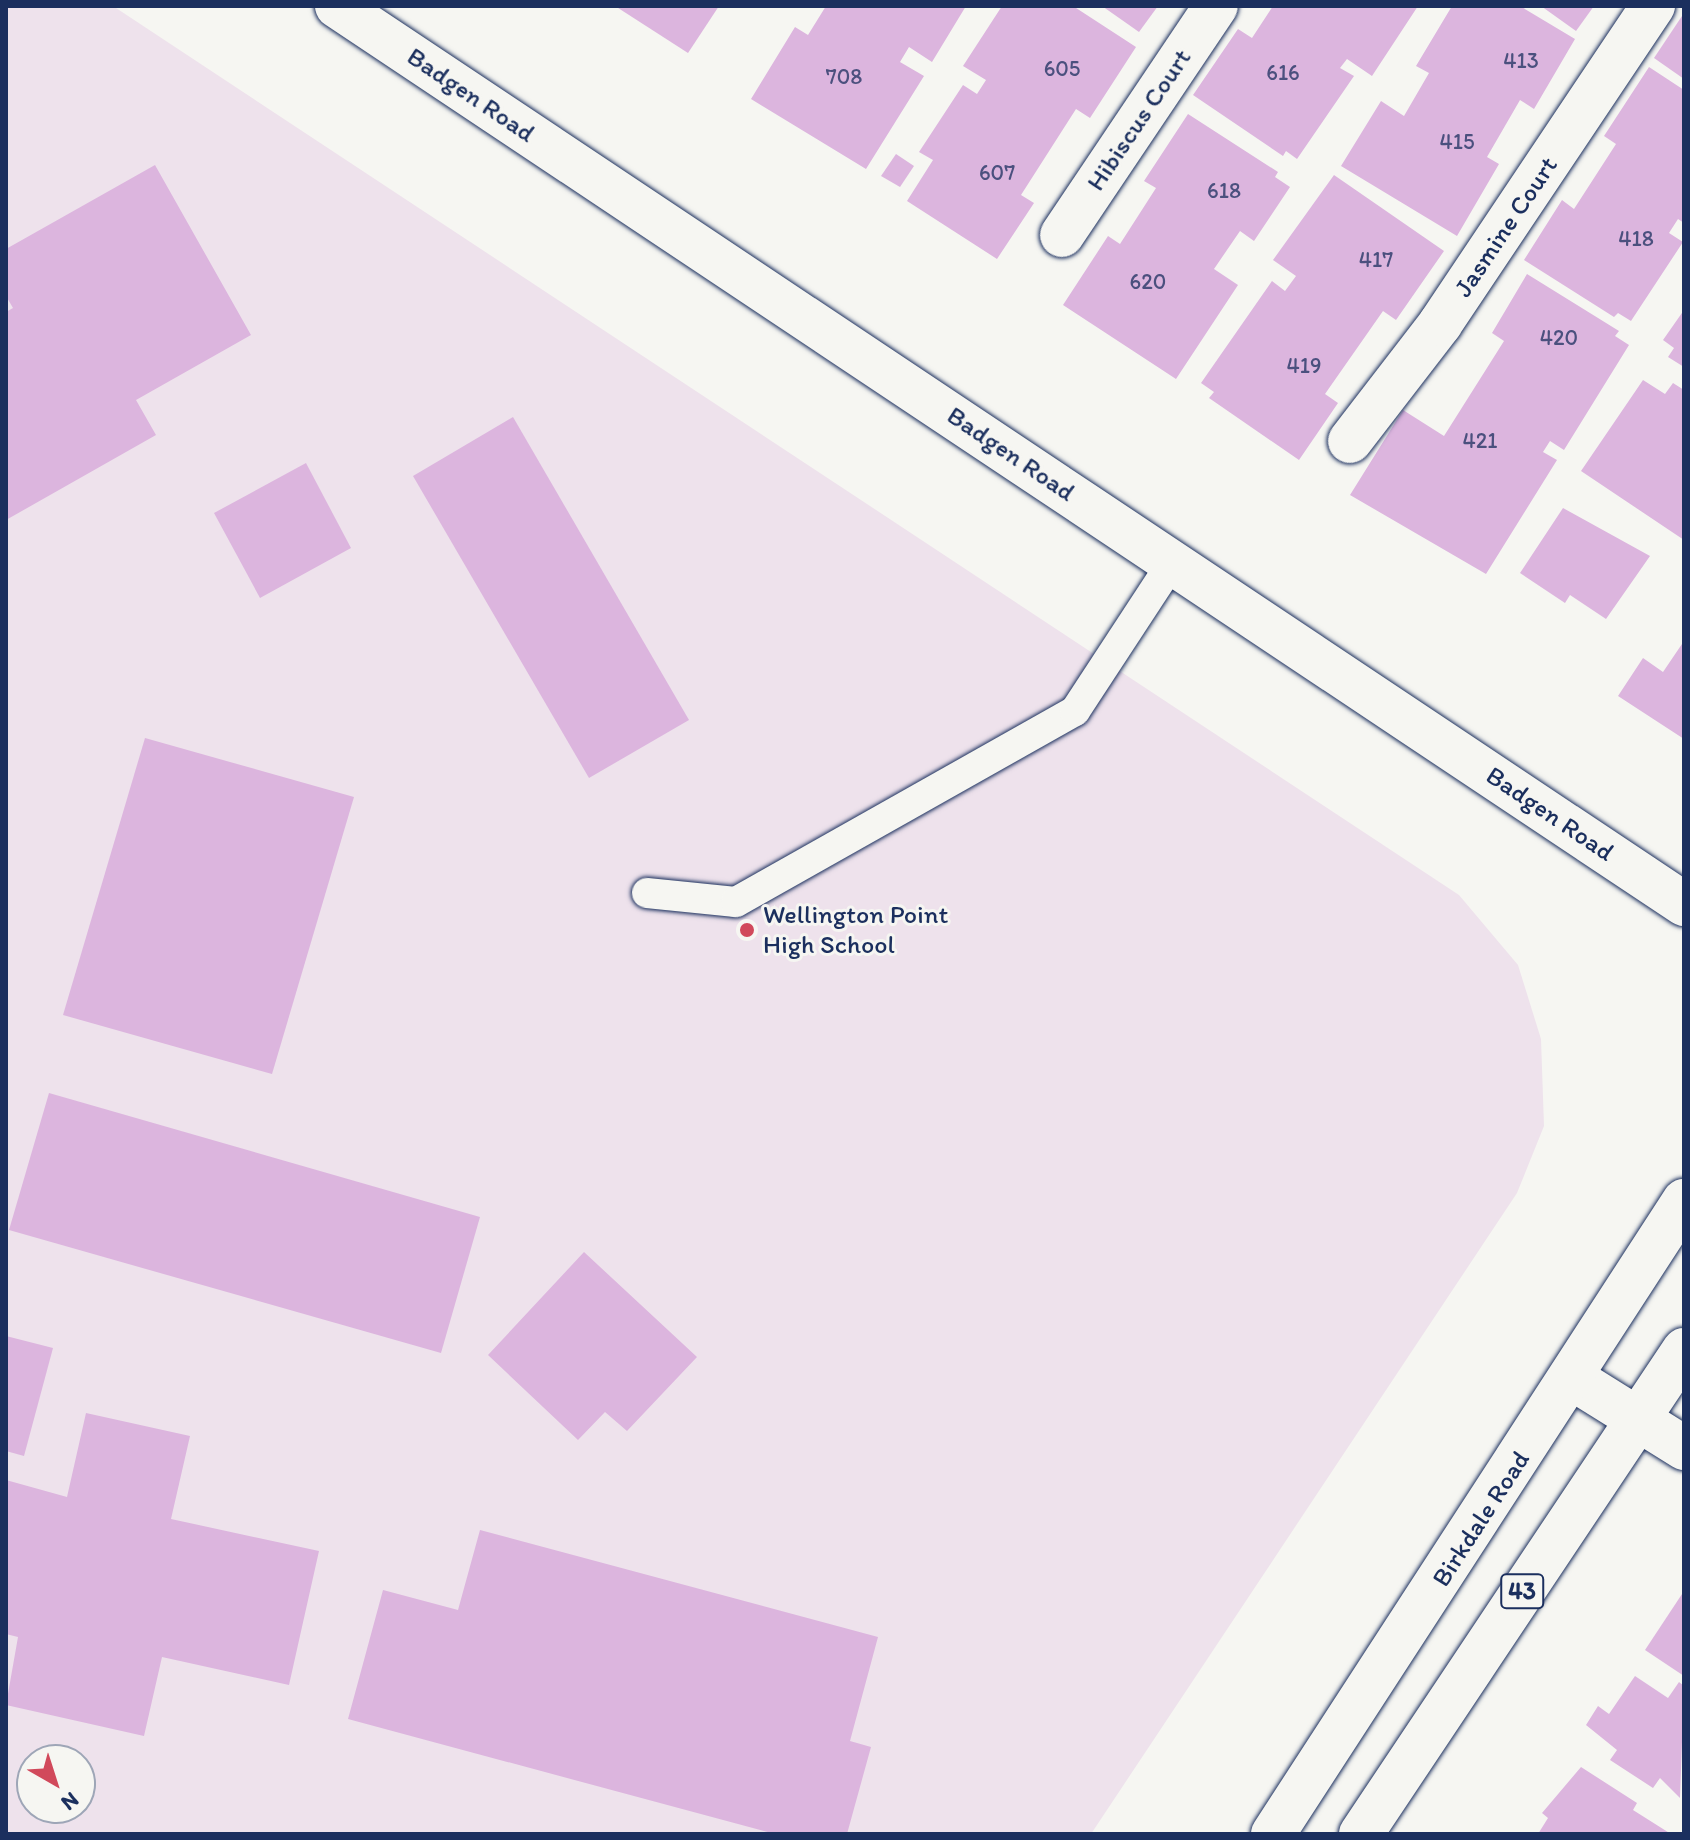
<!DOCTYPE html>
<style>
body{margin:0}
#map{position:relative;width:1690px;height:1840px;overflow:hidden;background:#f6f6f2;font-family:Itim,sans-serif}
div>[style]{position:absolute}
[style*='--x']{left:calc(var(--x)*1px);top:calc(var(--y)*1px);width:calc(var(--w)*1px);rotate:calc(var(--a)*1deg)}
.built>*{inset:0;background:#eee2ec}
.building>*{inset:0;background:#dcb5de}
.roads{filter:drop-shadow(0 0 2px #1b2f5e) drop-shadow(0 0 2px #1b2f5e)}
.lane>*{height:30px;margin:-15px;padding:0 15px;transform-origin:15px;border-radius:15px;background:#f6f6f2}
.street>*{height:44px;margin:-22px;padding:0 22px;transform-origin:22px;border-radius:22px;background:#f6f6f2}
.secondary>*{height:44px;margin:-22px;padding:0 22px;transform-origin:22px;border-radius:22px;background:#f6f6f2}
.primary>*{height:44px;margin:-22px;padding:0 22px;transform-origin:22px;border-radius:22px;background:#f6f6f2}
.dots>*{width:22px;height:22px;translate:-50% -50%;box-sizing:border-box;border:4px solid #f6f6f2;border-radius:50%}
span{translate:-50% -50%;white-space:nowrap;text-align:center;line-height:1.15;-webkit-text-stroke:6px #f6f6f2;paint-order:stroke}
.number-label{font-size:22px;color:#4b507e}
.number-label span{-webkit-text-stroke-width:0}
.shield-label span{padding:2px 6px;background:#f6f6f2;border:2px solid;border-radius:6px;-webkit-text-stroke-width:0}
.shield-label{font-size:24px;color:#1b2f5e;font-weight:700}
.street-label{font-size:26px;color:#1b2f5e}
.poi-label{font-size:26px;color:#1b2f5e}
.left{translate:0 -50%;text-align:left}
.frame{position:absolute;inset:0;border:8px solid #1b2f5e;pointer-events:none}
.north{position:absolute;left:16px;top:1744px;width:80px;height:80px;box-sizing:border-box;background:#f6f6f2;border:2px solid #9ea6b7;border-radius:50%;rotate:141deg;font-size:22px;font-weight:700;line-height:32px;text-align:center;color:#1b2f5e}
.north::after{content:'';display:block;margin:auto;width:28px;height:36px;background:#d1495b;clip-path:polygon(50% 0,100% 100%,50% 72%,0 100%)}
</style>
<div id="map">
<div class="built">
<div style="clip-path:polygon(evenodd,6px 6px,113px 6px,1459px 895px,1518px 965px,1541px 1039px,1544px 1126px,1517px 1193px,1091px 1834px,6px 1834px,6px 6px,32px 1760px,80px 1760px,80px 1808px,32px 1808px,32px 1760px)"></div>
</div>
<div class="building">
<div style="clip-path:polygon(615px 6px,719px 6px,688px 53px)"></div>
<div style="clip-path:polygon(826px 6px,966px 6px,932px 62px,909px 47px,900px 62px,924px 76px,866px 169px,751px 99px,795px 27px,808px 35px)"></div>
<div style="clip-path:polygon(1002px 6px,1073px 6px,1136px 47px,1090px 118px,1076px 109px,1021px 195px,1034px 203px,997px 259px,907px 201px,933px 160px,919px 152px,963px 85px,977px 94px,986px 80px,963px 66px)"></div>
<div style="clip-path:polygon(1102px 6px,1158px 6px,1139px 32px)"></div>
<div style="clip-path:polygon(1273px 6px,1418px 6px,1372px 76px,1347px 59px,1340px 68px,1354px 76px,1297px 159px,1286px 151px,1283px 156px,1193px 95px,1238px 29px,1252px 38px)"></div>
<div style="clip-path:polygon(1452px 6px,1520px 6px,1575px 39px,1534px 109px,1520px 100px,1487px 157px,1499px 164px,1457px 236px,1341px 166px,1381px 101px,1404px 116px,1429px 73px,1416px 66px)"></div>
<div style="clip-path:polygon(1541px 6px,1594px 6px,1576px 31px)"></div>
<div style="clip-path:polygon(1684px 13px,1684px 79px,1654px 58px)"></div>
<div style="clip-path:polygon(1649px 67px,1684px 90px,1684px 223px,1678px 219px,1669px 233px,1683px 242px,1631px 321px,1618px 313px,1614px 317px,1524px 260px,1562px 200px,1574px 209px,1616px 144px,1604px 136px)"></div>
<div style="clip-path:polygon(1188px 114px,1278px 172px,1275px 177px,1290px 187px,1254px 241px,1240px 231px,1214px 269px,1238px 285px,1176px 379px,1063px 305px,1108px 236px,1120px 244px,1156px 188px,1144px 181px)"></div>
<div style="clip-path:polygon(896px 154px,914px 166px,900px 187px,881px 176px)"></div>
<div style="clip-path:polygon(155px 165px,251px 335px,136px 400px,156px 435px,6px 520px,6px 312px,13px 308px,6px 296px,6px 249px)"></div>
<div style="clip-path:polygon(1334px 175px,1444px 251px,1396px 320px,1383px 311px,1325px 394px,1338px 403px,1299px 460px,1209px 398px,1214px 392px,1201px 383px,1272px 281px,1285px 291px,1296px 276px,1273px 260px)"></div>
<div style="clip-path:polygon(1527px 274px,1619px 331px,1615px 336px,1629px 345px,1564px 450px,1550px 441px,1543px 452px,1557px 460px,1486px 574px,1350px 495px,1403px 410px,1444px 436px,1504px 341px,1492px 333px)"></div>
<div style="clip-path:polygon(1684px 310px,1684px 367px,1668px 357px,1674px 348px,1663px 340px)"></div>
<div style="clip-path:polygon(1643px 380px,1665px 394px,1673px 383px,1684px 390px,1684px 540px,1581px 471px)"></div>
<div style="clip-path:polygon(513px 417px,689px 720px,589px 778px,413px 476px)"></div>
<div style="clip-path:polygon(306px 463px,351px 548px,260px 598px,214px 513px)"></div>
<div style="clip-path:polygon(1563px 508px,1650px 556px,1606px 619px,1570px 595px,1565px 603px,1520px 573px)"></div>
<div style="clip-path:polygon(1684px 641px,1684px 739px,1618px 696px,1643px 658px,1663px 672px)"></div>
<div style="clip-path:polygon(145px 738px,354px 797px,272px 1074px,63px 1015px)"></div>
<div style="clip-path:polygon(49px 1093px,480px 1217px,441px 1353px,9px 1230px)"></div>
<div style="clip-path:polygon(584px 1252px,697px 1357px,627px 1431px,605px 1412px,578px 1440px,488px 1355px)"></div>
<div style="clip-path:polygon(6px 1336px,53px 1348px,24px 1456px,6px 1451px)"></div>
<div style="clip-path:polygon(86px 1413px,190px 1436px,171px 1519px,319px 1551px,289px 1685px,162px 1657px,144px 1736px,6px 1705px,18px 1637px,6px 1634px,6px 1480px,67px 1497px)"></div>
<div style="clip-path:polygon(480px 1530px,878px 1637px,850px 1741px,871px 1747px,847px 1834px,775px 1834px,348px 1719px,383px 1590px,458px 1610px)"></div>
<div style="clip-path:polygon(1684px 1591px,1684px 1676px,1645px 1650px)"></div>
<div style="clip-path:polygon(1635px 1676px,1668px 1698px,1679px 1682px,1684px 1686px,1680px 1798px,1660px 1778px,1653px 1788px,1610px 1760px,1617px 1750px,1586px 1725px,1598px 1706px,1609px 1714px)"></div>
<div style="clip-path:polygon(1581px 1767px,1637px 1803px,1633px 1810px,1671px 1834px,1538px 1834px,1548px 1818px,1542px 1813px)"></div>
</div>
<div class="roads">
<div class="lane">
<div style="--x:647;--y:893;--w:89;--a:5.8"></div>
<div style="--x:736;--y:902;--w:389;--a:-29.4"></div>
<div style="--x:1075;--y:711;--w:179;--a:-56.8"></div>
</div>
<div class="street">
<div style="--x:1062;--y:235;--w:276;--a:-56.1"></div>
<div style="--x:1350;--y:441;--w:148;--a:-52.4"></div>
<div style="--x:1440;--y:324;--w:383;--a:-56.2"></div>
<div style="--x:1572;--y:1378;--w:132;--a:32"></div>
</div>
<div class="secondary">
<div style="--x:337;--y:6;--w:1619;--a:33.69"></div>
</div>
<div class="primary">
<div style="--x:1273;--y:1834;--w:755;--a:-57"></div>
<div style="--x:1361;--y:1834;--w:582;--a:-56.28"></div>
</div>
</div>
<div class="dots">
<div style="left:747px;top:930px;background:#d1495b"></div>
</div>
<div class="number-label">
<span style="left:1521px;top:61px">413</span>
<span style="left:1062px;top:69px">605</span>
<span style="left:1283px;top:73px">616</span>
<span style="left:844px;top:77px">708</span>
<span style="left:1457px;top:142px">415</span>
<span style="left:997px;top:173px">607</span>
<span style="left:1224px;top:191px">618</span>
<span style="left:1636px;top:239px">418</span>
<span style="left:1376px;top:260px">417</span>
<span style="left:1148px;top:282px">620</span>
<span style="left:1559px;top:338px">420</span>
<span style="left:1304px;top:366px">419</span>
<span style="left:1480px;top:441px">421</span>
</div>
<div class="shield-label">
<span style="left:1522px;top:1591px">43</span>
</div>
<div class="street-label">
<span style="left:471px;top:95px;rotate:34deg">Badgen Road</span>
<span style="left:1139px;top:120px;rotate:-56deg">Hibiscus Court</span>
<span style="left:1506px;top:227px;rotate:-56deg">Jasmine Court</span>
<span style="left:1011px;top:454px;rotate:34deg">Badgen Road</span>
<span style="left:1550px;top:814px;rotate:34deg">Badgen Road</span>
<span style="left:1481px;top:1519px;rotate:-57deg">Birkdale Road</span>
</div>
<div class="poi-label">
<span class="left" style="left:763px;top:930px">Wellington Point<br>High School</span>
</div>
<div class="frame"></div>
<div class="north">N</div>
</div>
